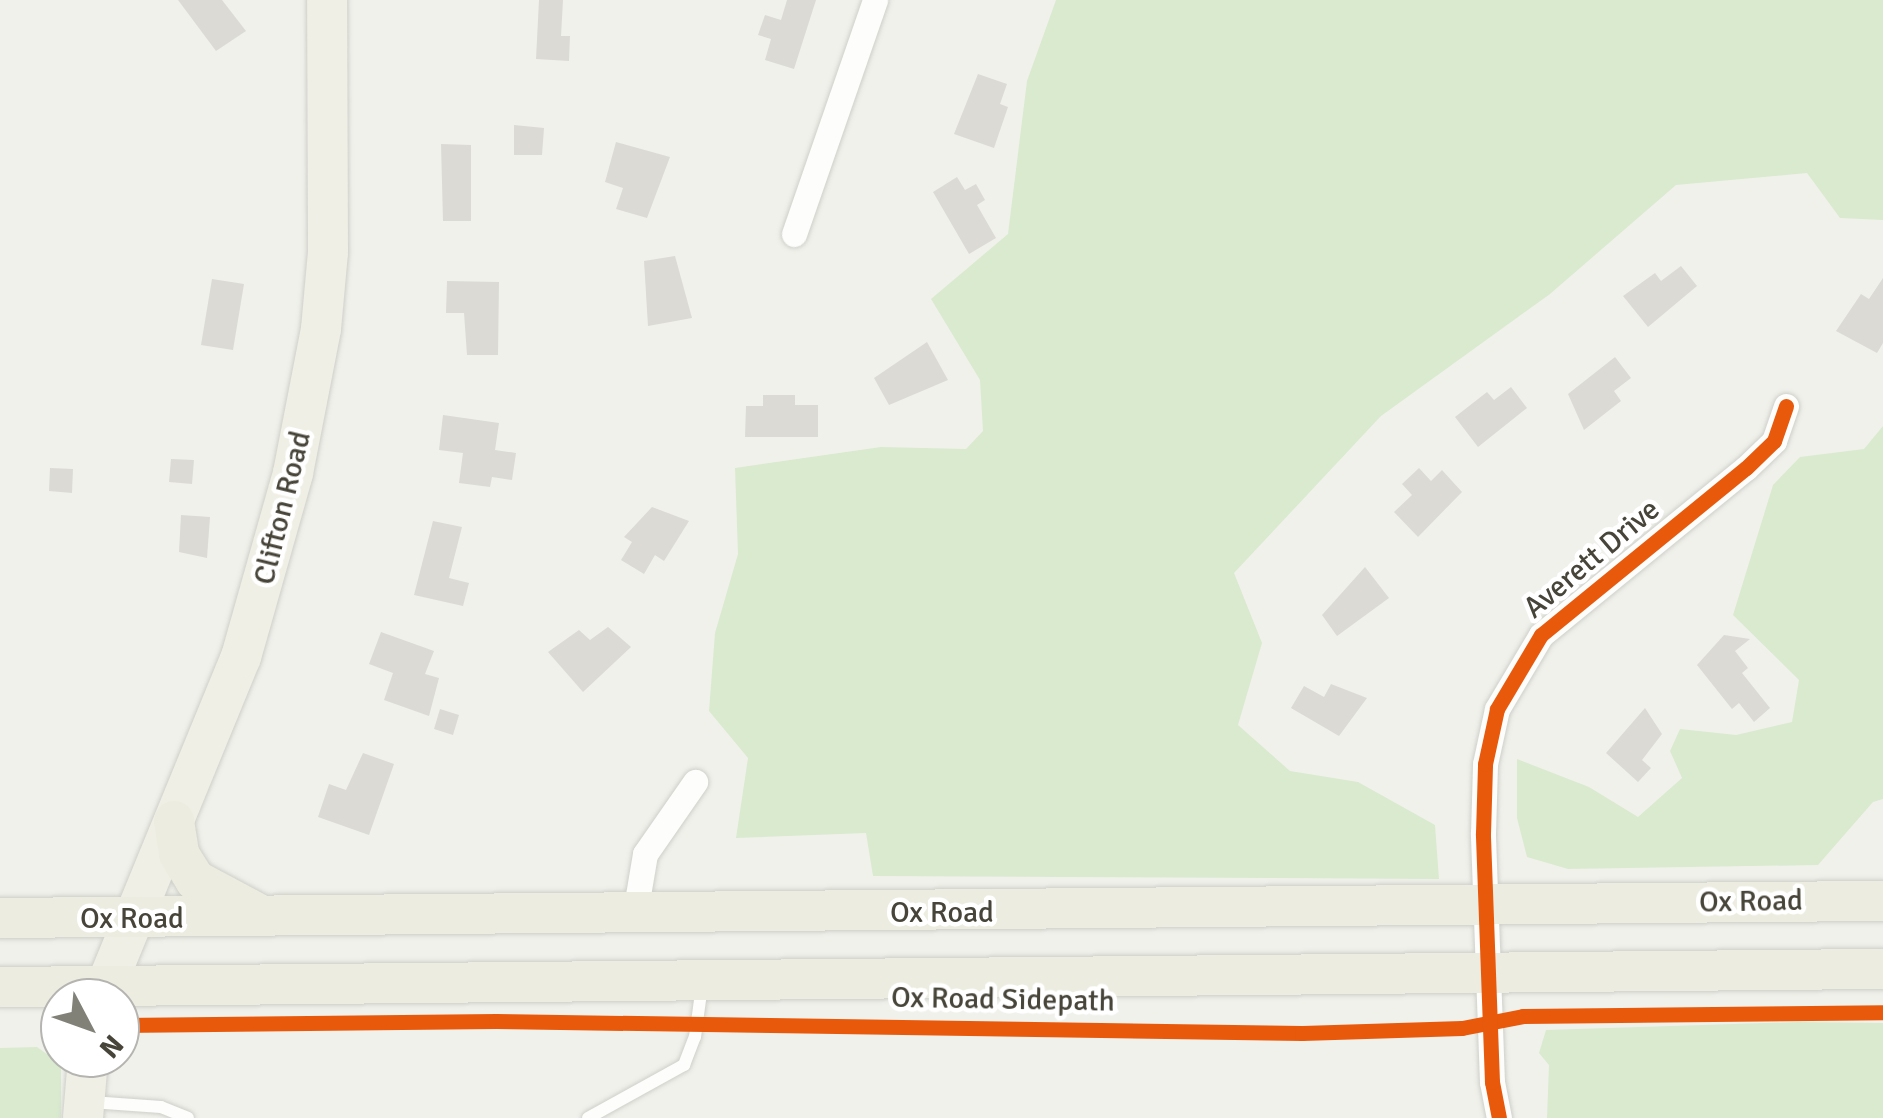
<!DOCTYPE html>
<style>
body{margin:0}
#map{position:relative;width:1883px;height:1118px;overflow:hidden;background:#f1f1ec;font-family:Signika,sans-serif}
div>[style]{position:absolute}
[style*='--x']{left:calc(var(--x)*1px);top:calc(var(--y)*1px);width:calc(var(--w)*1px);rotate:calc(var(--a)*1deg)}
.green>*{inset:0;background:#d9eacf}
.building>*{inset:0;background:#dbdad4}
.roads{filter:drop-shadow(0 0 2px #cfcfca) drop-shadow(0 0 2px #cfcfca)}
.service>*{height:12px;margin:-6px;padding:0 6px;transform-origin:6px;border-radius:6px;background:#fdfdfc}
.minor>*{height:25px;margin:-12.5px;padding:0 12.5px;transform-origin:12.5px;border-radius:12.5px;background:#fdfdfc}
.primary>*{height:40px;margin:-20px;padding:0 20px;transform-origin:20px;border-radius:20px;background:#f0efe5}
.trunk>*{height:40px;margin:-20px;padding:0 20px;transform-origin:20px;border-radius:20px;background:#edece0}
.cycleway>*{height:15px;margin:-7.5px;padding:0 7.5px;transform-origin:7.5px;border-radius:7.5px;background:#e8590c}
span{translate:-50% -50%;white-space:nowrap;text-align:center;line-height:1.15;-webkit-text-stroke:9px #fff;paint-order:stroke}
.street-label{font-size:30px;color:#474439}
.north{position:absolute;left:40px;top:978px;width:100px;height:100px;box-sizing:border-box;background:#fff;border:2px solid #b5b4b0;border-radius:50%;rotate:131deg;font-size:28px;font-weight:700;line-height:40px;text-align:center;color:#474439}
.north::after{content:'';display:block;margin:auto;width:35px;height:45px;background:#828178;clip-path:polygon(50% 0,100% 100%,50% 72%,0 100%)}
</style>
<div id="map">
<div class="green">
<div style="clip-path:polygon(1056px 0,1883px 0,1883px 220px,1840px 218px,1807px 173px,1676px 185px,1550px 294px,1381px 416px,1234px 573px,1262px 643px,1238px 725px,1290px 771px,1358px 782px,1435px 825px,1439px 879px,873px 876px,866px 833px,736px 838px,748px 758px,709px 711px,715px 633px,738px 554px,735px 468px,881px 447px,966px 449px,983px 431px,980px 380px,931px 299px,1008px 234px,1027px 81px)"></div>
<div style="clip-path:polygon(1883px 426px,1883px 799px,1873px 802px,1818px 865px,1568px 869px,1527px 857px,1517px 818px,1517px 759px,1589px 787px,1638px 817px,1682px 778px,1670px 751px,1680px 729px,1736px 735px,1792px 722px,1799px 680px,1733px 615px,1773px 485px,1800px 457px,1864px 449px)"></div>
<div style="clip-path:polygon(1798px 1022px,1883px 1023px,1883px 1118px,1547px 1118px,1549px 1065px,1539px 1053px,1546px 1030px)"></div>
<div style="clip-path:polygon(37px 1047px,61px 1064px,61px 1118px,0 1118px,0 1048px)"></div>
</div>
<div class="building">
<div style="clip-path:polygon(178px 0,222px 0,246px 31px,216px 51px)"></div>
<div style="clip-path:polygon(539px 0,563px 0,561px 36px,570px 36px,569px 61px,536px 59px)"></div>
<div style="clip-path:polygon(787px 0,816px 0,794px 69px,765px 60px,771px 39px,758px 35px,765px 15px,781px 20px)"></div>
<div style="clip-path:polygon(978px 74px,1007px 84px,1000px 104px,1008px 107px,994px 148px,954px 134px)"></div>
<div style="clip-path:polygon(514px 125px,544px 128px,542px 155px,514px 155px)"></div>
<div style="clip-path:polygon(616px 142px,670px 157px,647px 218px,616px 209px,623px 188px,605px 182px)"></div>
<div style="clip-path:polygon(441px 144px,471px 145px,471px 221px,443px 221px)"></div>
<div style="clip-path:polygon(957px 177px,965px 190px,976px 184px,985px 200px,977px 205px,996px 238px,969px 254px,933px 192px)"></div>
<div style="clip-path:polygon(675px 256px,692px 318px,648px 326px,644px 261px)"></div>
<div style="clip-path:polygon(1681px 266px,1697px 286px,1648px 327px,1623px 296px,1655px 273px,1661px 281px)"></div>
<div style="clip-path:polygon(1883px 278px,1883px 343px,1877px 353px,1836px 331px,1861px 294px,1869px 299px)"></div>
<div style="clip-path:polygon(212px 279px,244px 284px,233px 350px,201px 345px)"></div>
<div style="clip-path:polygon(447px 281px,499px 282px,498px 355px,467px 355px,464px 313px,446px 313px)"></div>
<div style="clip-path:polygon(927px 342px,948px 380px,889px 405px,874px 378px)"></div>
<div style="clip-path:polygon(1615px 357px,1631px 378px,1614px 391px,1621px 401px,1584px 430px,1568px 394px)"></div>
<div style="clip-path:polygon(1511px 387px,1527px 408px,1478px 447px,1455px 417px,1487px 392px,1494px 400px)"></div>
<div style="clip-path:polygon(763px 395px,795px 395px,795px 405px,818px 405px,818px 437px,745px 437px,746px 406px,763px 406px)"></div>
<div style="clip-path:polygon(443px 415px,499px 423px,495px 450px,516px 453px,512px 480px,492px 477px,490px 487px,459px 483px,463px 453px,439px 450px)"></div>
<div style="clip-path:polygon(171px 459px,194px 460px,192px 484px,169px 482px)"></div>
<div style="clip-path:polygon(50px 468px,73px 469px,72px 493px,49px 491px)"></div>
<div style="clip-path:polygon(1419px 468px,1431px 481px,1442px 470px,1462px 492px,1418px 537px,1394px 512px,1412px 495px,1402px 484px)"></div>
<div style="clip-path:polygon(652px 507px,689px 521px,664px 561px,655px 555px,644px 574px,621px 560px,632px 542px,624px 537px)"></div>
<div style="clip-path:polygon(181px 515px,210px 517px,207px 558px,179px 552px)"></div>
<div style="clip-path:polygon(433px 521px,462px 527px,449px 578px,469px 583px,463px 606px,414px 595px)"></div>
<div style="clip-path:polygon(1365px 567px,1389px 598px,1337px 636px,1322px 615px)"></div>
<div style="clip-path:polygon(608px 627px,631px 647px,583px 692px,548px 652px,579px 630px,590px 640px)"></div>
<div style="clip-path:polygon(381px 632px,434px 651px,425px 674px,439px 678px,429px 716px,384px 700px,393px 673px,369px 664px)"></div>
<div style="clip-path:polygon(1724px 635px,1750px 639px,1735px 651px,1748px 668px,1742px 673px,1770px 708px,1754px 722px,1739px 703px,1732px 709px,1697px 665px)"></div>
<div style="clip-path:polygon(1331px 684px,1367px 698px,1339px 736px,1291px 708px,1304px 686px,1324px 697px)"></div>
<div style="clip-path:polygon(1645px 708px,1662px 734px,1642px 760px,1651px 768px,1638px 782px,1606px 753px)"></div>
<div style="clip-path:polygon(440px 709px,459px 715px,453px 735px,434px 729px)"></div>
<div style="clip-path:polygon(363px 753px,394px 764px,369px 835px,318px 817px,329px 784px,346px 790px)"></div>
</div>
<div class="roads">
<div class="service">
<div style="--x:91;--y:1102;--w:70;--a:4.1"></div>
<div style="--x:161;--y:1107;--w:29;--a:22"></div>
<div style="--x:588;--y:1118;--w:110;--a:-28.9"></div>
<div style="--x:684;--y:1065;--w:30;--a:-69"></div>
<div style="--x:695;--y:1037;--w:52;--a:-82.3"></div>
</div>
<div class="minor">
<div style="--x:794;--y:234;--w:248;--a:-70.9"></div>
<div style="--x:635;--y:913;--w:60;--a:-80.4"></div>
<div style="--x:645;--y:854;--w:88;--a:-55.2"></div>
<div style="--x:1499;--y:1118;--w:37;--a:-101"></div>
<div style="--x:1492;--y:1082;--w:249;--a:-92.1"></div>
<div style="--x:1483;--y:833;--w:69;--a:-88.3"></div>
<div style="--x:1485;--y:764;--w:56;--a:-77.7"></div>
<div style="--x:1497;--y:709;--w:86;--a:-59.3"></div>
<div style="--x:1541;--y:635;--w:264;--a:-39.2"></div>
<div style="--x:1746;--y:468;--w:39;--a:-44"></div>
<div style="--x:1774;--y:441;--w:37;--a:-71"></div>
</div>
<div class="primary">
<div style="--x:101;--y:998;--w:369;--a:-67.7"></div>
<div style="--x:241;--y:657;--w:191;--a:-74.2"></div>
<div style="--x:293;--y:473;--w:147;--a:-79"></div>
<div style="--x:321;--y:329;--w:77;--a:-84.8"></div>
<div style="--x:328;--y:252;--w:252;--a:-90.2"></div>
<div style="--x:83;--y:1118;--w:60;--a:-85.2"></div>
</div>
<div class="trunk">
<div style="--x:174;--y:821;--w:33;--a:81"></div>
<div style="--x:179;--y:854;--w:31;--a:58"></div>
<div style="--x:195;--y:880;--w:70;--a:28"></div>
<div style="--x:0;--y:918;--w:1883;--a:-0.52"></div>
<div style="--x:0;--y:987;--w:1883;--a:-0.55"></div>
</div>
</div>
<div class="cycleway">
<div style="--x:120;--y:1025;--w:376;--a:-0.6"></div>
<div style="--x:496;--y:1021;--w:806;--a:0.85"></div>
<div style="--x:1302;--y:1033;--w:160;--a:-1.8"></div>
<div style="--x:1462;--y:1028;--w:62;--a:-11.1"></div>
<div style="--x:1523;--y:1016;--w:360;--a:-0.6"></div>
<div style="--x:1499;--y:1118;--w:37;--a:-101"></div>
<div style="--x:1492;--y:1082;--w:249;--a:-92.1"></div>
<div style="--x:1483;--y:833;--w:69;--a:-88.3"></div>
<div style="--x:1485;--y:764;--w:56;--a:-77.7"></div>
<div style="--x:1497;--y:709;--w:86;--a:-59.3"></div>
<div style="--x:1541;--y:635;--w:264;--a:-39.2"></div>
<div style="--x:1746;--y:468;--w:39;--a:-44"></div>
<div style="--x:1774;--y:441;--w:37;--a:-71"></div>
</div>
<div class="street-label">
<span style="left:283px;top:508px;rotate:-76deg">Clifton Road</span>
<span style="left:1592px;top:559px;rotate:-40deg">Averett Drive</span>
<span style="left:1751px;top:902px;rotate:-1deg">Ox Road</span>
<span style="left:942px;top:913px">Ox Road</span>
<span style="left:132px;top:919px">Ox Road</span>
<span style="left:1003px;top:1000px;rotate:1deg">Ox Road Sidepath</span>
</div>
<div class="north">N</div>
</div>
